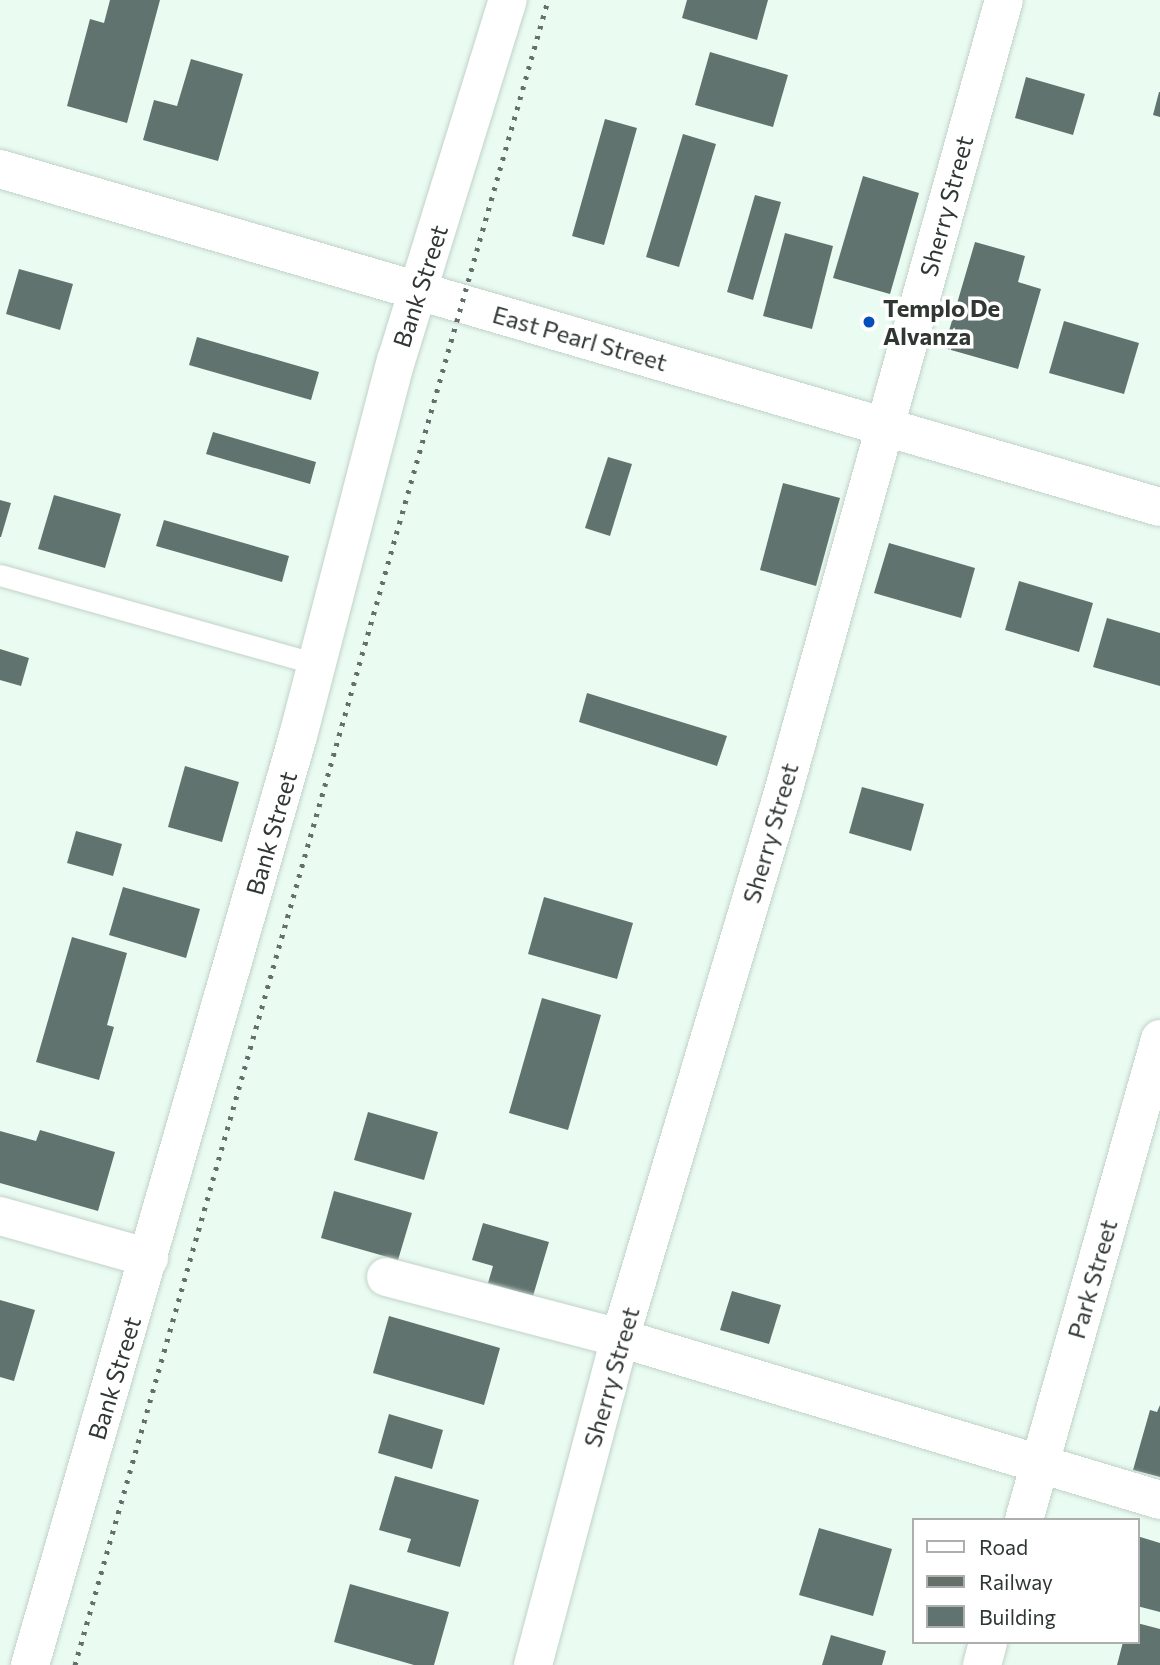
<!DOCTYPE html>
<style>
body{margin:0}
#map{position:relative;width:1160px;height:1665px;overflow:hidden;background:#eafcf2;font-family:Commissioner,sans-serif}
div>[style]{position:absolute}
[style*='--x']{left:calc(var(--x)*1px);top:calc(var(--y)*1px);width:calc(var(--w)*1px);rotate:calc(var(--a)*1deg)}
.building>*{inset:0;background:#61736f}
.roads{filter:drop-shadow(0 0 2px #c1d2c9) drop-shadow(0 0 2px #c1d2c9)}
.service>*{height:21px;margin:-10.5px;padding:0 10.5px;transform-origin:10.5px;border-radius:10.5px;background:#fff}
.minor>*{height:38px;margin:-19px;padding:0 19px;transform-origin:19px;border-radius:19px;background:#fff}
.rail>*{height:5px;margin-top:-2.5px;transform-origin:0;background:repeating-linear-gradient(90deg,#66706a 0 3.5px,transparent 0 10.5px)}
.dots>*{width:19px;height:19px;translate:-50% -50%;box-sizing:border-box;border:4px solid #fff;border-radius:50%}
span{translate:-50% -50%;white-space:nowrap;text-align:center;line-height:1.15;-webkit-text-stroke:7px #fff;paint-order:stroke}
.street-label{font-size:24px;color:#303733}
.poi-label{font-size:24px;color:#303733;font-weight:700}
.left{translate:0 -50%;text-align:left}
.legend{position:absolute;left:912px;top:1518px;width:228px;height:126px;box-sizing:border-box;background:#fff;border:2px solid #acafad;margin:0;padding:9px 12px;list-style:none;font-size:21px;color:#303733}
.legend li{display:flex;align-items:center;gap:14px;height:35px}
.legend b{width:35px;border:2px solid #acafad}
</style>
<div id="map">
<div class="building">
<div style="clip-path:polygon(110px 0,160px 0,127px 123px,67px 106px,90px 19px,104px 23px)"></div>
<div style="clip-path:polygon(687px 0,768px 0,757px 40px,682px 18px)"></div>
<div style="clip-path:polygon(710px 52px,788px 75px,773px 127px,695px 105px)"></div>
<div style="clip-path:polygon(191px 59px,243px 74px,218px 161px,143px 140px,154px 100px,177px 106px)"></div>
<div style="clip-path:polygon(1026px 77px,1085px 94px,1073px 135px,1015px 118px)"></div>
<div style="clip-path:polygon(1159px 92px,1160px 92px,1160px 117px,1153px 115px)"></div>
<div style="clip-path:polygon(605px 119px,637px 128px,604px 245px,572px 236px)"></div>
<div style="clip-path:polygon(683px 134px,716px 144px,679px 267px,646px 257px)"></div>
<div style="clip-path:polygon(863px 176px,919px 193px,890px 294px,833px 278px)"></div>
<div style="clip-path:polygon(755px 195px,781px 202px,753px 300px,727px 292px)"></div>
<div style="clip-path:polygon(785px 233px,833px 246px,812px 329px,763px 316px)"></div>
<div style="clip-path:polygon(975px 242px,1025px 256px,1018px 282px,1041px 289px,1018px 369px,944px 348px)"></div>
<div style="clip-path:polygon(19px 269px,73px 284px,60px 330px,6px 314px)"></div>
<div style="clip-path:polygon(1064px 321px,1139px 343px,1124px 394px,1049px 373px)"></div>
<div style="clip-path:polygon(197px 337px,319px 372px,311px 400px,189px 365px)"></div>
<div style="clip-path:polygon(213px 432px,316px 462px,310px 484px,206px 454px)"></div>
<div style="clip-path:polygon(608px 457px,632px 464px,610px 536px,585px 528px)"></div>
<div style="clip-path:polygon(783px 483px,840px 498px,816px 586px,760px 570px)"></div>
<div style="clip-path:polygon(54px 495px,121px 514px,105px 568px,38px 549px)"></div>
<div style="clip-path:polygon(0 500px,11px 503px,1px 537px,0 537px)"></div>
<div style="clip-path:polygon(164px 520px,289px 556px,282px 582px,156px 546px)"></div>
<div style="clip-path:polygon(889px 543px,975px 568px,961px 618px,874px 593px)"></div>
<div style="clip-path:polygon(1019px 581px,1093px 603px,1079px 652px,1005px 630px)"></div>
<div style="clip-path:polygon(1107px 618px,1160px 633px,1160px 686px,1093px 667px)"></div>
<div style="clip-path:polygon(0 649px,29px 658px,21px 686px,0 680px)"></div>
<div style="clip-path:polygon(587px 693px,727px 736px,717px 766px,579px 722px)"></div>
<div style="clip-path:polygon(185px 766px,239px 782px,222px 842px,168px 827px)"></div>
<div style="clip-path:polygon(862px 787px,924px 804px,911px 851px,849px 833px)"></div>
<div style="clip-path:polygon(76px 831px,122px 844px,113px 876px,67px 863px)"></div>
<div style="clip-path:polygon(123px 887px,200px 909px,186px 958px,109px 935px)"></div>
<div style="clip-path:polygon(544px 897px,633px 923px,617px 979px,528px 954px)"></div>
<div style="clip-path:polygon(72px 937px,127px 953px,107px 1025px,114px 1027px,99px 1080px,36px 1062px)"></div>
<div style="clip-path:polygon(542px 998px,601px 1015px,568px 1130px,509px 1113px)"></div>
<div style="clip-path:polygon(368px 1112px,438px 1132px,424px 1180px,354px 1160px)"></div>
<div style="clip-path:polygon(40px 1130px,115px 1152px,98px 1211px,0 1183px,0 1131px,36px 1141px)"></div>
<div style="clip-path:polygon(334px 1191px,412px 1213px,398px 1260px,321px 1238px)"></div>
<div style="clip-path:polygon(483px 1223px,549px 1242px,533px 1296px,488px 1283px,493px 1266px,472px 1260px)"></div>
<div style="clip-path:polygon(732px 1291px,781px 1305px,769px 1344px,720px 1330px)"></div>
<div style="clip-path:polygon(0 1300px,35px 1310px,14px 1381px,0 1377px)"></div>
<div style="clip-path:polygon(389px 1316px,500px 1348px,484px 1405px,373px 1373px)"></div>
<div style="clip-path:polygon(1160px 1405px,1160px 1477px,1133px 1470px,1150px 1410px,1157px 1412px)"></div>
<div style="clip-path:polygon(389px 1414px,443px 1430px,432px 1469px,378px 1453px)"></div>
<div style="clip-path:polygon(395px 1476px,479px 1500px,460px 1567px,407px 1552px,411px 1539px,379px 1530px)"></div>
<div style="clip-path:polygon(819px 1528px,892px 1549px,873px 1616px,799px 1595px)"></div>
<div style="clip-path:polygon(1137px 1536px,1160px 1543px,1160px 1612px,1137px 1606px)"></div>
<div style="clip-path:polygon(350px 1584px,449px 1612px,434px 1665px,414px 1665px,334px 1642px)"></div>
<div style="clip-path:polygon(1137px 1623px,1160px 1629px,1160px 1665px,1117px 1665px,1123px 1642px,1137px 1642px)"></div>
<div style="clip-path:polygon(831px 1635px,886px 1651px,882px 1665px,822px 1665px)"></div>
</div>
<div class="roads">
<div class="service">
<div style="--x:0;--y:575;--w:329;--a:15.7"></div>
</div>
<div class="minor">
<div style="--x:0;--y:169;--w:1208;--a:16.25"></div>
<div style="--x:0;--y:1216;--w:155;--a:15.7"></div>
<div style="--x:386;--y:1277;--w:242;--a:14.6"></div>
<div style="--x:620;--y:1338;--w:564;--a:16.7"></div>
<div style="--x:1024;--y:1520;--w:500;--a:-74.2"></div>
<div style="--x:30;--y:1665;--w:967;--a:-73.91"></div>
<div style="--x:298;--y:736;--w:388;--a:-75.4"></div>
<div style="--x:396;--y:361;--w:378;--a:-72.8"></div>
<div style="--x:533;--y:1665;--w:338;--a:-75.1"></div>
<div style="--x:620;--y:1338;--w:566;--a:-73.36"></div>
<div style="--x:782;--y:796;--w:826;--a:-74.42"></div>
<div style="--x:982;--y:1665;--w:24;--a:-75"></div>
</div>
</div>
<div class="rail">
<div style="--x:75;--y:1665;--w:1731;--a:-74.14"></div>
</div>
<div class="dots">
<div style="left:869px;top:322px;background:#044fb9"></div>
</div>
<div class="street-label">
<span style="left:946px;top:206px;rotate:-75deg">Sherry Street</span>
<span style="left:420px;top:286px;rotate:-72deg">Bank Street</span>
<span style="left:580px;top:338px;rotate:16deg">East Pearl Street</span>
<span style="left:271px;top:833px;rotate:-74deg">Bank Street</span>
<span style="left:770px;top:833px;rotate:-74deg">Sherry Street</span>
<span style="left:1092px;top:1279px;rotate:-74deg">Park Street</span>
<span style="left:611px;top:1377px;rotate:-74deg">Sherry Street</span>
<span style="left:114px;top:1378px;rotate:-73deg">Bank Street</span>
</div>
<div class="poi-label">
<span class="left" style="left:883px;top:322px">Templo De<br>Alvanza</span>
</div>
<ul class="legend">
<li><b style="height:9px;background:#fff"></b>Road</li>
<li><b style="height:9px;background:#66706a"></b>Railway</li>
<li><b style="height:19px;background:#61736f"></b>Building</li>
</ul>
</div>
